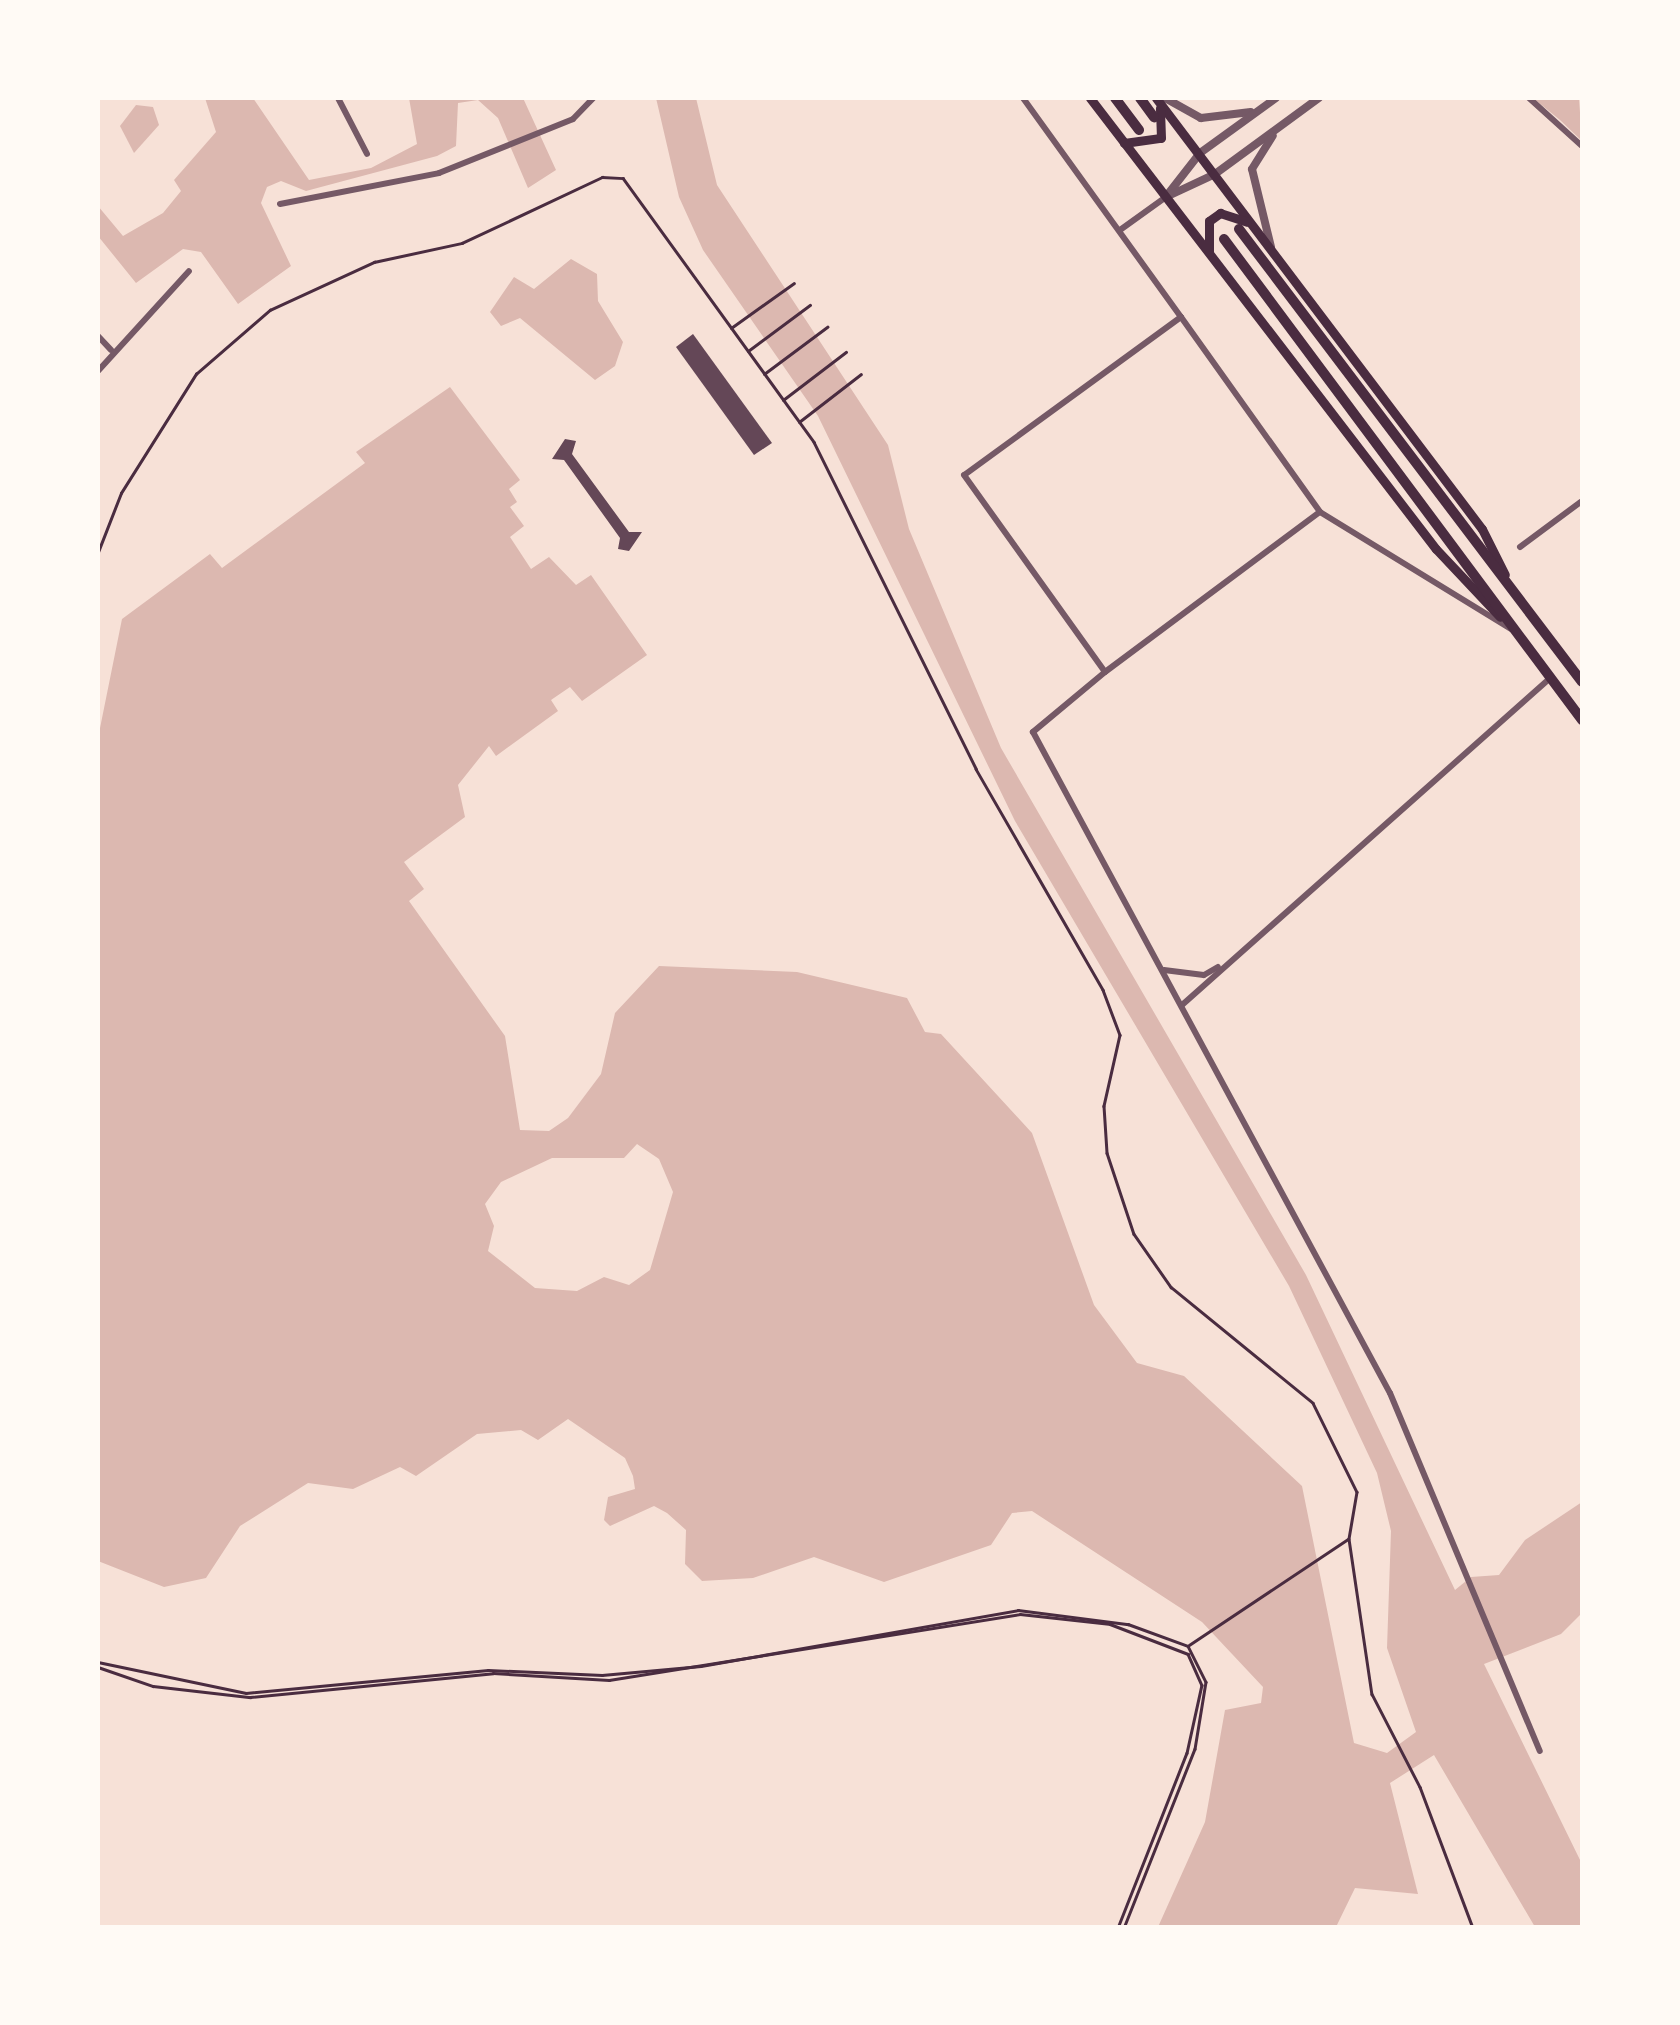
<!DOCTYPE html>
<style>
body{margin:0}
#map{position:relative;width:1680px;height:2025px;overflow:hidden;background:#f7e1d7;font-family:"Fira Sans",sans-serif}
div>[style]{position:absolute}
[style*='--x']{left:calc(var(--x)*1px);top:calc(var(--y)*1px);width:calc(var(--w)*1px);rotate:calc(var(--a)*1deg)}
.water>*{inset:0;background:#dcb8b0}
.building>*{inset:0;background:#644757}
.path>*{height:2.5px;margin:-1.25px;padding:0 1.25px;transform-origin:1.25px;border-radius:1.25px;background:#4a2c40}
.minor>*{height:6px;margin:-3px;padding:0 3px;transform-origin:3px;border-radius:3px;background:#755966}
.tertiary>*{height:8px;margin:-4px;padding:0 4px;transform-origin:4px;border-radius:4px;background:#755966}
.primary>*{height:9px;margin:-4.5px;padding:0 4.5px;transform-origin:4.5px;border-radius:4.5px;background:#4a2c40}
.trunk>*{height:10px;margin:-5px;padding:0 5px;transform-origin:5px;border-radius:5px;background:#4a2c40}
span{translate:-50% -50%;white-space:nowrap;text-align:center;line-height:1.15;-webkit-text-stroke:10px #fffaf5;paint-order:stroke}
.frame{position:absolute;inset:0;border:100px solid #fffaf5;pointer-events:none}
</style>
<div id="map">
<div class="water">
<div style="clip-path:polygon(205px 98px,253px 98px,309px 180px,371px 168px,417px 144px,409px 98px,523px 98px,556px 170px,528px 188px,498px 118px,478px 100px,458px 103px,456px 146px,437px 156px,306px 191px,281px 181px,267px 187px,261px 203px,291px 266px,238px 304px,201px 252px,183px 249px,136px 283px,98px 236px,98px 206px,123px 236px,163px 213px,181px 191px,174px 180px,216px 132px)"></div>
<div style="clip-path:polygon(evenodd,656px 98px,696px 98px,717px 185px,888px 445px,909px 529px,1001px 748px,1306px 1275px,1455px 1590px,1471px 1577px,1499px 1575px,1525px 1540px,1582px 1502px,1582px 1613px,1561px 1634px,1484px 1664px,1582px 1864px,1582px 1927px,1535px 1927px,1434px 1755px,1390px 1783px,1418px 1894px,1355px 1888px,1336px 1927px,1158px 1927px,1205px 1822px,1225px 1710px,1261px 1703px,1263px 1687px,1202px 1622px,1032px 1511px,1012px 1513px,991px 1545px,884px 1582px,814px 1557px,753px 1578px,702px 1581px,685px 1564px,686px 1530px,667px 1513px,654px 1506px,610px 1526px,604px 1520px,608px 1497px,635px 1489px,633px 1476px,625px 1458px,568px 1419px,538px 1440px,521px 1430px,477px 1434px,416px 1476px,400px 1467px,353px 1489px,308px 1483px,240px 1526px,206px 1578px,164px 1587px,98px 1561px,98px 738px,122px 619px,210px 554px,222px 568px,365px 463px,356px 452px,450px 387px,520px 480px,509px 489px,517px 502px,510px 507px,524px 526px,510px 537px,531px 569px,549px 557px,576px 585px,591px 575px,647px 655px,582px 701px,570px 687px,551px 700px,558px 711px,496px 756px,489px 746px,458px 785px,465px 817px,404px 862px,424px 889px,409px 901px,505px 1036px,520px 1130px,549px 1131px,568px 1118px,601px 1074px,615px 1013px,659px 966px,797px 972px,907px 998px,925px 1032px,941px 1034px,1032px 1133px,1094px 1305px,1137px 1363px,1184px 1376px,1302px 1486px,1354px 1743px,1387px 1753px,1416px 1732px,1387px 1648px,1391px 1531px,1377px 1473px,1289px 1286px,1015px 821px,818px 416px,703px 250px,679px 197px,656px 98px,637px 1144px,659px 1159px,673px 1192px,650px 1270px,629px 1285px,604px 1277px,577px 1291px,535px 1288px,488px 1251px,494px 1226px,485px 1204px,501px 1182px,552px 1158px,624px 1158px,637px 1144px)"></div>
<div style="clip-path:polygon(1533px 98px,1579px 98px,1582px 141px,1560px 120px)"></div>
<div style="clip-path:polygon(136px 105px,153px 107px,159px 125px,134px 153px,120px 126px)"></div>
<div style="clip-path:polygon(571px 259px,597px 274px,598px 301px,623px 342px,615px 366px,595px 380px,520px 318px,501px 326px,490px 312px,514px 277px,534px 289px)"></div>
</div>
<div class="building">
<div style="clip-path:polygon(693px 334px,772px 443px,754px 455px,676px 347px)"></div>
<div style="clip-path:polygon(565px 439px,576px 441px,572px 454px,629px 532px,642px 532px,629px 551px,618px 549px,620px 538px,564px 460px,552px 459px)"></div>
</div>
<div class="path">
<div style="--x:731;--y:328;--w:77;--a:-35.5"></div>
<div style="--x:748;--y:351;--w:77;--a:-36.6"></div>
<div style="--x:764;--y:374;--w:79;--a:-36.7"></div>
<div style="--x:783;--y:400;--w:79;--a:-37.3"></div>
<div style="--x:799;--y:422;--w:78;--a:-37.7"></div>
<div style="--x:98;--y:552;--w:63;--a:-68.7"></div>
<div style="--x:121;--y:493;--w:141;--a:-57.8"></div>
<div style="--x:196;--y:374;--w:98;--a:-40.9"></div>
<div style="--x:270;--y:310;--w:115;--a:-24.8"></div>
<div style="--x:374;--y:262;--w:90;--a:-12.2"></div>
<div style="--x:462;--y:243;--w:155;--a:-25.2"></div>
<div style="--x:602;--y:177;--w:21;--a:3"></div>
<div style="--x:623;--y:178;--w:326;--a:54.1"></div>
<div style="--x:814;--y:442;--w:365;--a:63.6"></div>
<div style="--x:976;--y:769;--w:255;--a:60.1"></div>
<div style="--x:1103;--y:990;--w:48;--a:69.3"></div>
<div style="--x:1120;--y:1035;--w:73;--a:102.7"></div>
<div style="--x:1104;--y:1106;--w:47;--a:86.3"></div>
<div style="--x:1107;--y:1153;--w:85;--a:71.6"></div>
<div style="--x:1134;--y:1234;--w:65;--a:55.1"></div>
<div style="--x:1171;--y:1287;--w:183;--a:39.2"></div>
<div style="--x:1313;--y:1403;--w:99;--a:63.7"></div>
<div style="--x:1357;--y:1492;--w:48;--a:99.7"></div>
<div style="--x:1349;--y:1539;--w:157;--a:81.6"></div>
<div style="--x:1372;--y:1694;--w:105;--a:62.7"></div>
<div style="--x:1420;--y:1787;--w:151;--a:69.4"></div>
<div style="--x:1189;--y:1645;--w:191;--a:-33.7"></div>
<div style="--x:98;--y:1662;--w:151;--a:11.8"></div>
<div style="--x:246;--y:1693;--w:243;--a:-5.4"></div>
<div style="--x:488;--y:1670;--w:114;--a:2.5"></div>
<div style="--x:602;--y:1675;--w:99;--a:-5.2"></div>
<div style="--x:701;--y:1666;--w:322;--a:-10"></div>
<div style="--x:1018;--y:1610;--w:111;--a:7.3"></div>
<div style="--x:1128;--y:1624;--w:64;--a:20.1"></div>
<div style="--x:1188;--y:1646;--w:40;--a:63.4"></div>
<div style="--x:1206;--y:1682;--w:68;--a:99.3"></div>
<div style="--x:1195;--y:1749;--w:193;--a:111.6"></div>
<div style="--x:98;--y:1667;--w:58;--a:19.1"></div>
<div style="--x:153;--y:1686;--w:98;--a:6.5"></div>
<div style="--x:250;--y:1697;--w:244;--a:-5.6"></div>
<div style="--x:493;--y:1673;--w:116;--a:3.5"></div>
<div style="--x:609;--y:1680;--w:416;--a:-9.1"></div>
<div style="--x:1020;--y:1614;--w:91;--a:6.3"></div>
<div style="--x:1110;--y:1624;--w:84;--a:21"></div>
<div style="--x:1188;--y:1654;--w:34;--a:66"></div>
<div style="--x:1202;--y:1685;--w:70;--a:102.4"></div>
<div style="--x:1187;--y:1753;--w:188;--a:111.5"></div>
</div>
<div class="minor">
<div style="--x:338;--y:98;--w:63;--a:62.6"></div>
<div style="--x:1023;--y:98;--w:270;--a:54.2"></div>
<div style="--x:1181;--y:317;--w:268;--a:143.9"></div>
<div style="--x:964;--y:475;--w:242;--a:54.4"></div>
<div style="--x:1105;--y:672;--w:94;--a:140.2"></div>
<div style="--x:1033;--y:732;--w:751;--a:61.63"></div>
<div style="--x:1390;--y:1393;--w:388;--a:67.3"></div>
<div style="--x:1529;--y:98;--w:72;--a:42.2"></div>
<div style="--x:280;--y:204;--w:162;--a:-11"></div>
<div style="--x:439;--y:173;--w:144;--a:-21.9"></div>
<div style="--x:573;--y:119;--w:29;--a:-46"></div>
<div style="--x:1120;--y:230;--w:57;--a:-35.7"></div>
<div style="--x:1181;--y:317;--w:239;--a:54.5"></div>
<div style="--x:1320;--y:512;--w:224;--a:31.5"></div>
<div style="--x:98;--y:336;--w:19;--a:47"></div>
<div style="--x:98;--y:371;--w:135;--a:-47.7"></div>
<div style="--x:1520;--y:547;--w:77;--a:-36.6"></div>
<div style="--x:1105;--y:672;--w:268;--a:-36.7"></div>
<div style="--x:1164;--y:970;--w:40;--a:7.1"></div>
<div style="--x:1204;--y:975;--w:16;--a:-30"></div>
<div style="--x:1182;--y:1005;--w:492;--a:-41.6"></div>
</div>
<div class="tertiary">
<div style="--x:1165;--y:98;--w:41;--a:29.1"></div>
<div style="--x:1201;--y:118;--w:50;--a:-6.8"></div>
<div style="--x:1168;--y:194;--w:52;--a:-52"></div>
<div style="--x:1200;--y:153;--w:94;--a:-35.9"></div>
<div style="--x:1166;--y:197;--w:54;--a:-25.1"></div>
<div style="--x:1215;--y:174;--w:129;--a:-36.2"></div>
<div style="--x:1271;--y:247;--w:80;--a:-103.7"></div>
<div style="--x:1252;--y:169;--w:39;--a:-58"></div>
</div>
<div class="primary">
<div style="--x:1090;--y:98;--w:568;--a:52.51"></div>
<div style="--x:1436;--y:549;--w:93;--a:46.7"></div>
<div style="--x:1156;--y:98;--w:540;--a:52.9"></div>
<div style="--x:1482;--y:529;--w:51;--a:63.4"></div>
<div style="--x:1124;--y:143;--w:37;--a:-8"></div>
<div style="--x:1161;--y:138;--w:30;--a:-92"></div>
<div style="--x:1209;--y:252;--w:31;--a:-90"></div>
<div style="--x:1209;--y:221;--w:14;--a:-36"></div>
<div style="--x:1220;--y:213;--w:28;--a:18"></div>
</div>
<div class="trunk">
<div style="--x:1115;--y:98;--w:40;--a:53"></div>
<div style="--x:1140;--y:98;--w:24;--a:54"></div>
<div style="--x:1239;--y:229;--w:568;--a:52.87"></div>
<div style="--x:1224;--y:239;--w:600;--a:53.34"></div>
</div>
<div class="frame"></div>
</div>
